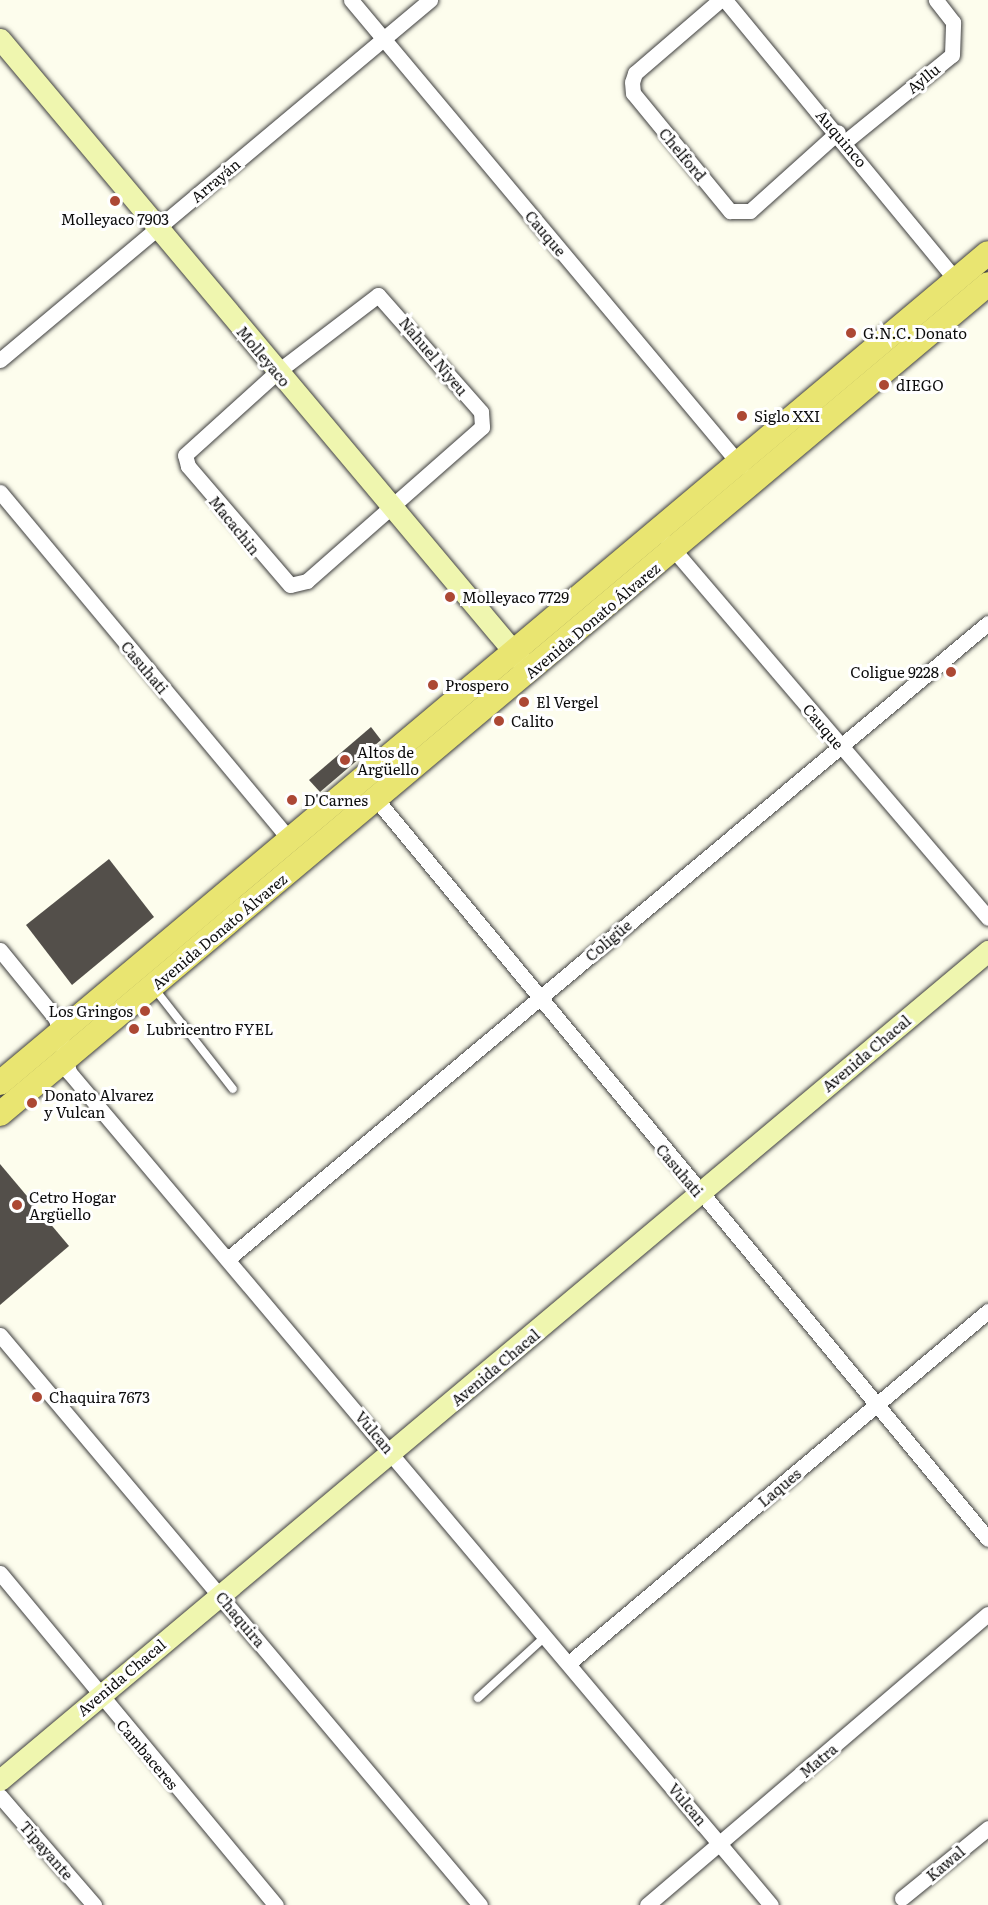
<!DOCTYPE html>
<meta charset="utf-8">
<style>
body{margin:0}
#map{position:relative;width:988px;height:1905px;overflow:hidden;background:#fdfded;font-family:Literata,serif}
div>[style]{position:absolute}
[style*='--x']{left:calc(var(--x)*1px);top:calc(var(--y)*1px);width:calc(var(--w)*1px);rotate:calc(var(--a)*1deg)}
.building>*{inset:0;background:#534f4a}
.roads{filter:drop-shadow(0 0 2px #3f3f3f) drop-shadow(0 0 2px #3f3f3f)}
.service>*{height:8px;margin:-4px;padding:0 4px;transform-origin:4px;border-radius:4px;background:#fff}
.minor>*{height:15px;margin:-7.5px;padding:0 7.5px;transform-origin:7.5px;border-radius:7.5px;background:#fff}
.secondary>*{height:21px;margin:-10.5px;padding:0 10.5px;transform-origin:10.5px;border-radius:10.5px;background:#eff6af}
.primary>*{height:24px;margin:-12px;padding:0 12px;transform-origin:12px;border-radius:12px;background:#e9e571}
.dots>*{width:16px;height:16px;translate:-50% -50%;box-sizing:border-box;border:3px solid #fff;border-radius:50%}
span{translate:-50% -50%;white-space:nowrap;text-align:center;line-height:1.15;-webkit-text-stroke:6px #fff;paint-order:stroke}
.street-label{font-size:15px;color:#0c0c0c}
.poi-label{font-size:15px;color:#0c0c0c}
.left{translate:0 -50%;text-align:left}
.right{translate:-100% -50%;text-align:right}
</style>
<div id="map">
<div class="building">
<div style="clip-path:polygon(371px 727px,381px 740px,320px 792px,309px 780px)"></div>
<div style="clip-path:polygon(109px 859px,154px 917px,72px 985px,26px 925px)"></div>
<div style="clip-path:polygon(0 1164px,69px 1246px,0 1305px)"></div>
</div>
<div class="roads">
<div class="service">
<div style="--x:154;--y:988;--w:128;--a:52"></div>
<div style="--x:478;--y:1698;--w:92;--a:-42.4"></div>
</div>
<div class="minor">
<div style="--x:351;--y:0;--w:608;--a:50.07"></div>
<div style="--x:720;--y:0;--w:112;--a:139.3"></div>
<div style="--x:635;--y:73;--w:9;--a:108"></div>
<div style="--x:632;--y:82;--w:11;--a:85"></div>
<div style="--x:633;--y:93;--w:153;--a:50.6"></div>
<div style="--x:730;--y:211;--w:20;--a:0"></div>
<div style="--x:750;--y:211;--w:118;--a:-41.9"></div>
<div style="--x:725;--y:0;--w:363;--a:50.5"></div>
<div style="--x:846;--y:141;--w:136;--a:-39.1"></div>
<div style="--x:952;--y:55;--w:33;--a:-88"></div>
<div style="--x:953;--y:22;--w:28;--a:-128"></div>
<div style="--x:378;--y:295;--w:156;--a:48.6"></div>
<div style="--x:481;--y:412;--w:15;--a:86"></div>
<div style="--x:482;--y:427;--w:233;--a:138.7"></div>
<div style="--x:307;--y:581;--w:17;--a:167"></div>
<div style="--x:290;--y:585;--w:157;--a:-130.6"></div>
<div style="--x:188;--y:466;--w:11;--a:-105"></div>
<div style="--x:185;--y:455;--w:124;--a:-42.1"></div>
<div style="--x:277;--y:372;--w:127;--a:-37.3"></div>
<div style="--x:0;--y:360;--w:561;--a:-39.94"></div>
<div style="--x:0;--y:492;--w:454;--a:50.2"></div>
<div style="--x:668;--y:543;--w:493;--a:49.5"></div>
<div style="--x:376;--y:799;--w:960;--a:50.41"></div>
<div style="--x:0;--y:950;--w:89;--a:50.9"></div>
<div style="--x:56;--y:1019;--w:55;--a:76.2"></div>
<div style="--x:69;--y:1072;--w:1089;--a:49.88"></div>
<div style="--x:230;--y:1257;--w:988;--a:-39.91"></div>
<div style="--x:0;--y:1335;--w:745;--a:49.9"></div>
<div style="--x:0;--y:1573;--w:432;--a:50.3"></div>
<div style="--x:570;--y:1662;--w:546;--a:-40.02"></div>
<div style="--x:0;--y:1796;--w:144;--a:49.2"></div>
<div style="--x:902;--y:1898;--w:111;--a:-39.1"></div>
<div style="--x:647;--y:1905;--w:448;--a:-40.5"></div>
</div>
<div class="secondary">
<div style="--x:0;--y:39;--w:816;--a:50.02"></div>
<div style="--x:0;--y:1780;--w:1290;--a:-40"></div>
</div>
<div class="primary">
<div style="--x:0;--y:1083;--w:1290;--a:-40.03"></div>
<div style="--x:0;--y:1114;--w:1290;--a:-40.03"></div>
</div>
</div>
<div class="dots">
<div style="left:115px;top:201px;background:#ac4834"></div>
<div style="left:851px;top:333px;background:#ac4834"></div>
<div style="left:884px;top:385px;background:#ac4834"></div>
<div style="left:742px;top:416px;background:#ac4834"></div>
<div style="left:450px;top:597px;background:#ac4834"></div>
<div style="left:951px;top:672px;background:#ac4834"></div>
<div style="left:433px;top:685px;background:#ac4834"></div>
<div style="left:524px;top:702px;background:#ac4834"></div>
<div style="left:499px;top:721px;background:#ac4834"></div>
<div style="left:345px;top:760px;background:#ac4834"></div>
<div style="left:292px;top:800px;background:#ac4834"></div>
<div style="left:145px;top:1011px;background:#ac4834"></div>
<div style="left:134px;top:1029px;background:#ac4834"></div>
<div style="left:32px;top:1103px;background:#ac4834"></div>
<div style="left:17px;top:1205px;background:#ac4834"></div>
<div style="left:37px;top:1397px;background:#ac4834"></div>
</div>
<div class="street-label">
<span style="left:923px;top:78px;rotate:-39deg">Ayllu</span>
<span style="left:842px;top:138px;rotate:50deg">Auquinco</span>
<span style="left:683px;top:154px;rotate:50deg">Chelford</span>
<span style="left:215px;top:180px;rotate:-40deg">Arrayán</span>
<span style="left:546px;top:233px;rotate:50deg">Cauque</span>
<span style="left:264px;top:356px;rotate:50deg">Molleyaco</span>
<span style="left:434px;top:356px;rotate:50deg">Nahuel Niyeu</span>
<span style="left:235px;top:525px;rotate:51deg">Macachin</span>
<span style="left:592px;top:620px;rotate:-40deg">Avenida Donato Álvarez</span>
<span style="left:145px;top:667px;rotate:50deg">Casuhati</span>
<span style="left:824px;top:726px;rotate:50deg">Cauque</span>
<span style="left:219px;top:931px;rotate:-40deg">Avenida Donato Álvarez</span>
<span style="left:608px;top:940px;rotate:-40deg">Coligüe</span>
<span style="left:866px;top:1053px;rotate:-40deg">Avenida Chacal</span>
<span style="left:680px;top:1170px;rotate:50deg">Casuhati</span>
<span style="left:495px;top:1367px;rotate:-40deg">Avenida Chacal</span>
<span style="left:375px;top:1432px;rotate:50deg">Vulcan</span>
<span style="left:779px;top:1487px;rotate:-40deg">Laques</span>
<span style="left:241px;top:1619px;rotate:50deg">Chaquira</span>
<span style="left:121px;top:1677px;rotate:-40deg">Avenida Chacal</span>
<span style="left:148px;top:1754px;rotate:50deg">Cambaceres</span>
<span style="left:818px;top:1760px;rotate:-40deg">Matra</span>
<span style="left:688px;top:1804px;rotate:50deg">Vulcan</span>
<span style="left:47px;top:1850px;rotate:49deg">Tipayante</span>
<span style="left:945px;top:1863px;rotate:-40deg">Kawal</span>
</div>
<div class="poi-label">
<span style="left:115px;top:219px">Molleyaco 7903</span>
<span class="left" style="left:863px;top:333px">G.N.C. Donato</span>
<span class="left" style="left:896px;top:385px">dIEGO</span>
<span class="left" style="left:754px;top:416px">Siglo XXI</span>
<span class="left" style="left:462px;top:597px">Molleyaco 7729</span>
<span class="right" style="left:939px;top:672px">Coligue 9228</span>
<span class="left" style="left:445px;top:685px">Prospero</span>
<span class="left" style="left:536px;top:702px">El Vergel</span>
<span class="left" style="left:511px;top:721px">Calito</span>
<span class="left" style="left:357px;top:760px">Altos de<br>Argüello</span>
<span class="left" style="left:304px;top:800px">D'Carnes</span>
<span class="right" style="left:133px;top:1011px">Los Gringos</span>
<span class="left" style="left:146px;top:1029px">Lubricentro FYEL</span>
<span class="left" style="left:44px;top:1103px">Donato Alvarez<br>y Vulcan</span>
<span class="left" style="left:29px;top:1205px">Cetro Hogar<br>Argüello</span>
<span class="left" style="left:49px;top:1397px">Chaquira 7673</span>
</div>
</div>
